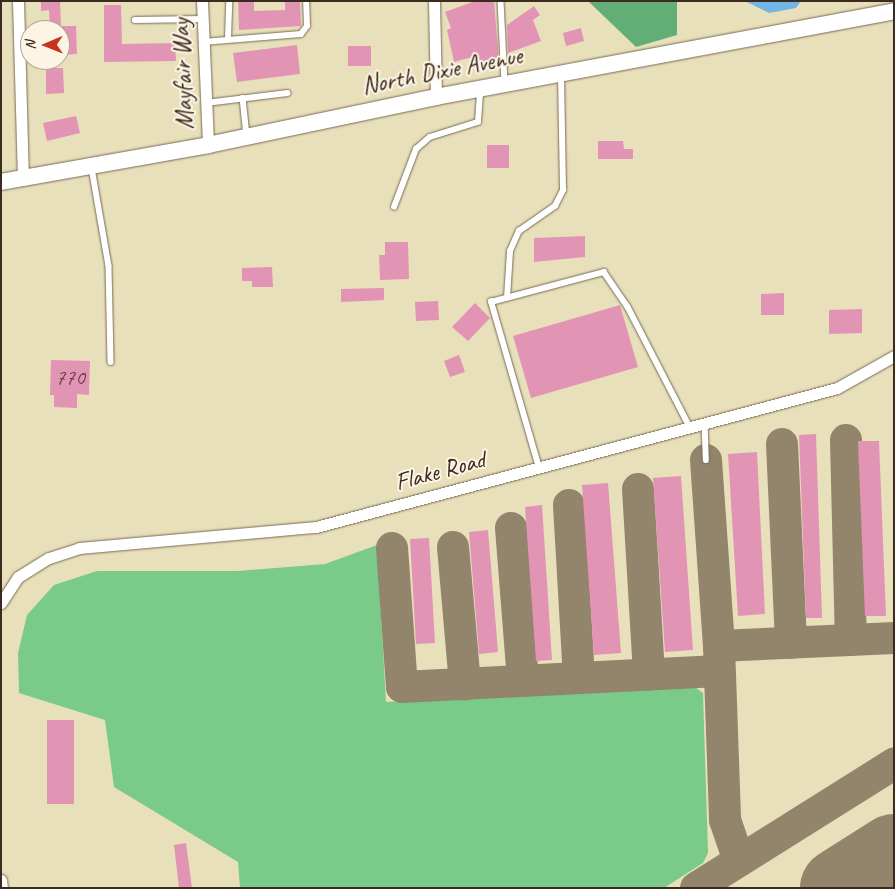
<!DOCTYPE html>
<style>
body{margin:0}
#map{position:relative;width:895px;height:889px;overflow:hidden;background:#e8e0ba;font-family:Caveat,sans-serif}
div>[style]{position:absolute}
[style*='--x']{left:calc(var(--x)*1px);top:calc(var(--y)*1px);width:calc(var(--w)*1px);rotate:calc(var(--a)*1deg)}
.green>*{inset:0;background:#7aca8a}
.forest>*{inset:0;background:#63ae76}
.water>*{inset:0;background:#72b5e7}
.taxiway>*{height:32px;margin:-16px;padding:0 16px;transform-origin:16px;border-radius:16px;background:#92856c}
.runway>*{height:80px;margin:-40px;padding:0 40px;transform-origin:40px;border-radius:40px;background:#92856c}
.building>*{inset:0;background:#e294b5}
.roads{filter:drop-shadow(0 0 1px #786a55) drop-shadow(0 0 1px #786a55)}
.lane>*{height:5.5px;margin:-2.75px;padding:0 2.75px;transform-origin:2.75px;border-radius:2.75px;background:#fff}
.street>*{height:11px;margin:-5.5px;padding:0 5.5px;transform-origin:5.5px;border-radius:5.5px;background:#fff}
.secondary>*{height:16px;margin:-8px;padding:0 8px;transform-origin:8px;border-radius:8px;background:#fff}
span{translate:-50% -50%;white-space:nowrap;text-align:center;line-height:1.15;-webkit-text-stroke:4px #fcf5e5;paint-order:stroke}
.number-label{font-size:22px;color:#654444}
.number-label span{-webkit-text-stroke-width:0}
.street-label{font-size:25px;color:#3b2a1e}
.frame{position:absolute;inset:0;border:2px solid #3b2a1e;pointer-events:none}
.north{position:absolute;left:20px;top:20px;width:50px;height:50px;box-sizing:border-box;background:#fcf5e5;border:1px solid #afa495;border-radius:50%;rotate:269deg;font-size:14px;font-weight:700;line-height:20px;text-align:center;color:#3b2a1e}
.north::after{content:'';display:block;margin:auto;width:18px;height:22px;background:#c8321e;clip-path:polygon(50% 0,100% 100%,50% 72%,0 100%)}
</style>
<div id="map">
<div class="green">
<div style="clip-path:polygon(377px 545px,386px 702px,692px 685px,703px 693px,708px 853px,703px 863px,664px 888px,240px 888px,238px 862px,114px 787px,105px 720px,19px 693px,18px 653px,27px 615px,54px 585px,97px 571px,238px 571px,325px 564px)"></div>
</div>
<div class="forest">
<div style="clip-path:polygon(588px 1px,677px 1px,677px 35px,636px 47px)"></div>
</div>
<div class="water">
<div style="clip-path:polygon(745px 1px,801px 1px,796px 8px,769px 13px)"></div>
</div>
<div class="taxiway">
<div style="--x:846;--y:440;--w:200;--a:88.6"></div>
<div style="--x:782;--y:444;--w:199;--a:87.4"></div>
<div style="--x:706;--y:460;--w:186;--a:86"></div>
<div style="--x:719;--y:646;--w:174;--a:88"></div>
<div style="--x:725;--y:820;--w:43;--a:71.1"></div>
<div style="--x:638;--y:489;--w:186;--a:86.6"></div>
<div style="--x:569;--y:505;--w:173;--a:86.7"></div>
<div style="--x:511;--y:528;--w:153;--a:85.5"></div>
<div style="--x:453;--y:547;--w:138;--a:85"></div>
<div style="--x:392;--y:548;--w:139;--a:85.9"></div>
<div style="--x:402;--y:687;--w:317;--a:-2.9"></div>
<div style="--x:719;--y:646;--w:175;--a:-2.6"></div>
<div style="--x:696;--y:888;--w:234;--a:-32.1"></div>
</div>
<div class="runway">
<div style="--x:840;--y:888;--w:64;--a:-32.2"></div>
</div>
<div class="building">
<div style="clip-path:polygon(41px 1px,60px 1px,61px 26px,76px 26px,77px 54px,60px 55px,60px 30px,50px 30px,49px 10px,41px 11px)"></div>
<div style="clip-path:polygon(238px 1px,254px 1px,254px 11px,285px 10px,285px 1px,300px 1px,301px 26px,239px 30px)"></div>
<div style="clip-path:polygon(475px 1px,494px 1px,499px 62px,478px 66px,476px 56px,454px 62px,447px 30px,451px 28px,445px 12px)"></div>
<div style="clip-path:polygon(104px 5px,121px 5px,122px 44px,175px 43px,176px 61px,104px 62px)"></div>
<div style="clip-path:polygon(534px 6px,540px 15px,533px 20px,541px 41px,508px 53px,507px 25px)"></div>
<div style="clip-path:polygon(581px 28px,584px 41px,566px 46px,563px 33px)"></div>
<div style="clip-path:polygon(297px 45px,300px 74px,237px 82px,233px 53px)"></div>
<div style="clip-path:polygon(348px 46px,371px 46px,371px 66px,348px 66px)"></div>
<div style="clip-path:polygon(46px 68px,63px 68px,64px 93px,46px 94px)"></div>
<div style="clip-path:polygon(76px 116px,80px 133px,47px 141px,43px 123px)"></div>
<div style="clip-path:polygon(598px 141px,623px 141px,624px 149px,633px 149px,633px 159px,598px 159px)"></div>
<div style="clip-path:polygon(487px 145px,509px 145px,509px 168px,487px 168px)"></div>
<div style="clip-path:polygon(585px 236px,585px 257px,534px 262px,534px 238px)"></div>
<div style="clip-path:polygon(385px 242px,408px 242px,409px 279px,380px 280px,379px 255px,385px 255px)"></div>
<div style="clip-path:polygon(272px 267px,273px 287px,252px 287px,252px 281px,242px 281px,242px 268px)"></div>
<div style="clip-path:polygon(384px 288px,384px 300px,341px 302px,341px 289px)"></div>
<div style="clip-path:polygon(784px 293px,784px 315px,761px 315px,761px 294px)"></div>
<div style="clip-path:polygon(438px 301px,439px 320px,416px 321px,415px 302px)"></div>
<div style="clip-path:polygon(475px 303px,490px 318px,468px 341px,452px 327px)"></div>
<div style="clip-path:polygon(620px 305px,638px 367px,531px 398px,513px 336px)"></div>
<div style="clip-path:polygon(862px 309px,862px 333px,829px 334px,829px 310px)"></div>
<div style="clip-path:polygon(459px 355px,465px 372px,450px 377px,444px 361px)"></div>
<div style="clip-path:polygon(51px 360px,90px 361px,89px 395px,77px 394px,77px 408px,54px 407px,54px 395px,50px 395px)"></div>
<div style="clip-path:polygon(816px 434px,822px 618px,806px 618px,799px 435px)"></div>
<div style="clip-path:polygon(858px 441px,879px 441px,886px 616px,865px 616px)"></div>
<div style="clip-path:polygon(757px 452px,765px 614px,738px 616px,728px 454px)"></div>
<div style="clip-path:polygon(681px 476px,693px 650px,665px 652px,653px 478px)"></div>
<div style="clip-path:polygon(608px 483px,621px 653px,594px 655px,582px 485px)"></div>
<div style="clip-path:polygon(542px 505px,552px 660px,536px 661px,525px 507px)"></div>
<div style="clip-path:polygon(488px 530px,498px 652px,479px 654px,469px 532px)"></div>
<div style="clip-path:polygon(429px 538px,435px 643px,416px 644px,410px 539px)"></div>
<div style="clip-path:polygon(47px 720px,74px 720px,74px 804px,47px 804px)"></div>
<div style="clip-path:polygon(186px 843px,192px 888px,179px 888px,174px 845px)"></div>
</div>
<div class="roads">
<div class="lane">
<div style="--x:501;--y:1;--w:81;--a:87.2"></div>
<div style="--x:135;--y:20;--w:68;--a:-0.8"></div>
<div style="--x:228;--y:38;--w:37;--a:-88"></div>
<div style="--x:203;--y:42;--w:98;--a:-4.7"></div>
<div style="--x:301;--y:34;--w:10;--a:-53"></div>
<div style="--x:307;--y:26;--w:25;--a:-92"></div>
<div style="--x:243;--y:98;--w:36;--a:84"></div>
<div style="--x:206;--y:103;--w:82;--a:-7"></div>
<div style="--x:92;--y:168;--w:99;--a:80.2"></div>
<div style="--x:109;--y:266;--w:96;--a:88.8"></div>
<div style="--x:394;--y:207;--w:62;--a:-69.2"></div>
<div style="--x:416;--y:149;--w:18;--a:-41"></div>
<div style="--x:430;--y:137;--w:50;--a:-17.4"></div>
<div style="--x:478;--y:122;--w:31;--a:-86"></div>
<div style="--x:507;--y:298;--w:47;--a:-86.3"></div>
<div style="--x:510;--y:251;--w:22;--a:-66"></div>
<div style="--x:519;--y:231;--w:44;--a:-34.8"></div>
<div style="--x:555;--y:206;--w:18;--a:-63"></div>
<div style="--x:563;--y:190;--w:114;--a:-91"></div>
<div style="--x:705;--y:423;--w:37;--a:88"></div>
<div style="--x:539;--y:468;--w:173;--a:-106.1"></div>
<div style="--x:491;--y:302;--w:117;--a:-14.9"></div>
<div style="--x:604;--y:272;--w:42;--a:55.6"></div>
<div style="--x:628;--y:307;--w:135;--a:62.7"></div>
</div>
<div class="street">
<div style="--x:18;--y:1;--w:175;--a:88.4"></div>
<div style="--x:202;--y:1;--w:144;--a:87.6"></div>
<div style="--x:434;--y:1;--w:96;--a:88.8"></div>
<div style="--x:1;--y:603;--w:31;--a:-57"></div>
<div style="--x:18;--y:577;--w:36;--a:-32"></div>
<div style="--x:49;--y:558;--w:32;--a:-18"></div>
<div style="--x:79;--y:548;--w:238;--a:-5.1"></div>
<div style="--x:316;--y:527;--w:539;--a:-14.94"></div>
<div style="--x:837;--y:388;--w:65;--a:-29.3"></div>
<div style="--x:1;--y:880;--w:8;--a:83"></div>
</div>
<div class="secondary">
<div style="--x:1;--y:182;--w:210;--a:-10.1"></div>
<div style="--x:208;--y:145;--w:233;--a:-11.9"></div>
<div style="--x:436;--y:97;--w:466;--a:-10.6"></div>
</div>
</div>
<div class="number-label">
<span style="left:70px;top:378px">770</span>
</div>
<div class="street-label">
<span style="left:442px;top:71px;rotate:-11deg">North Dixie Avenue</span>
<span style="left:183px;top:74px;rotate:-92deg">Mayfair Way</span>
<span style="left:440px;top:471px;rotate:-15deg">Flake Road</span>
</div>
<div class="frame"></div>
<div class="north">N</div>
</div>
